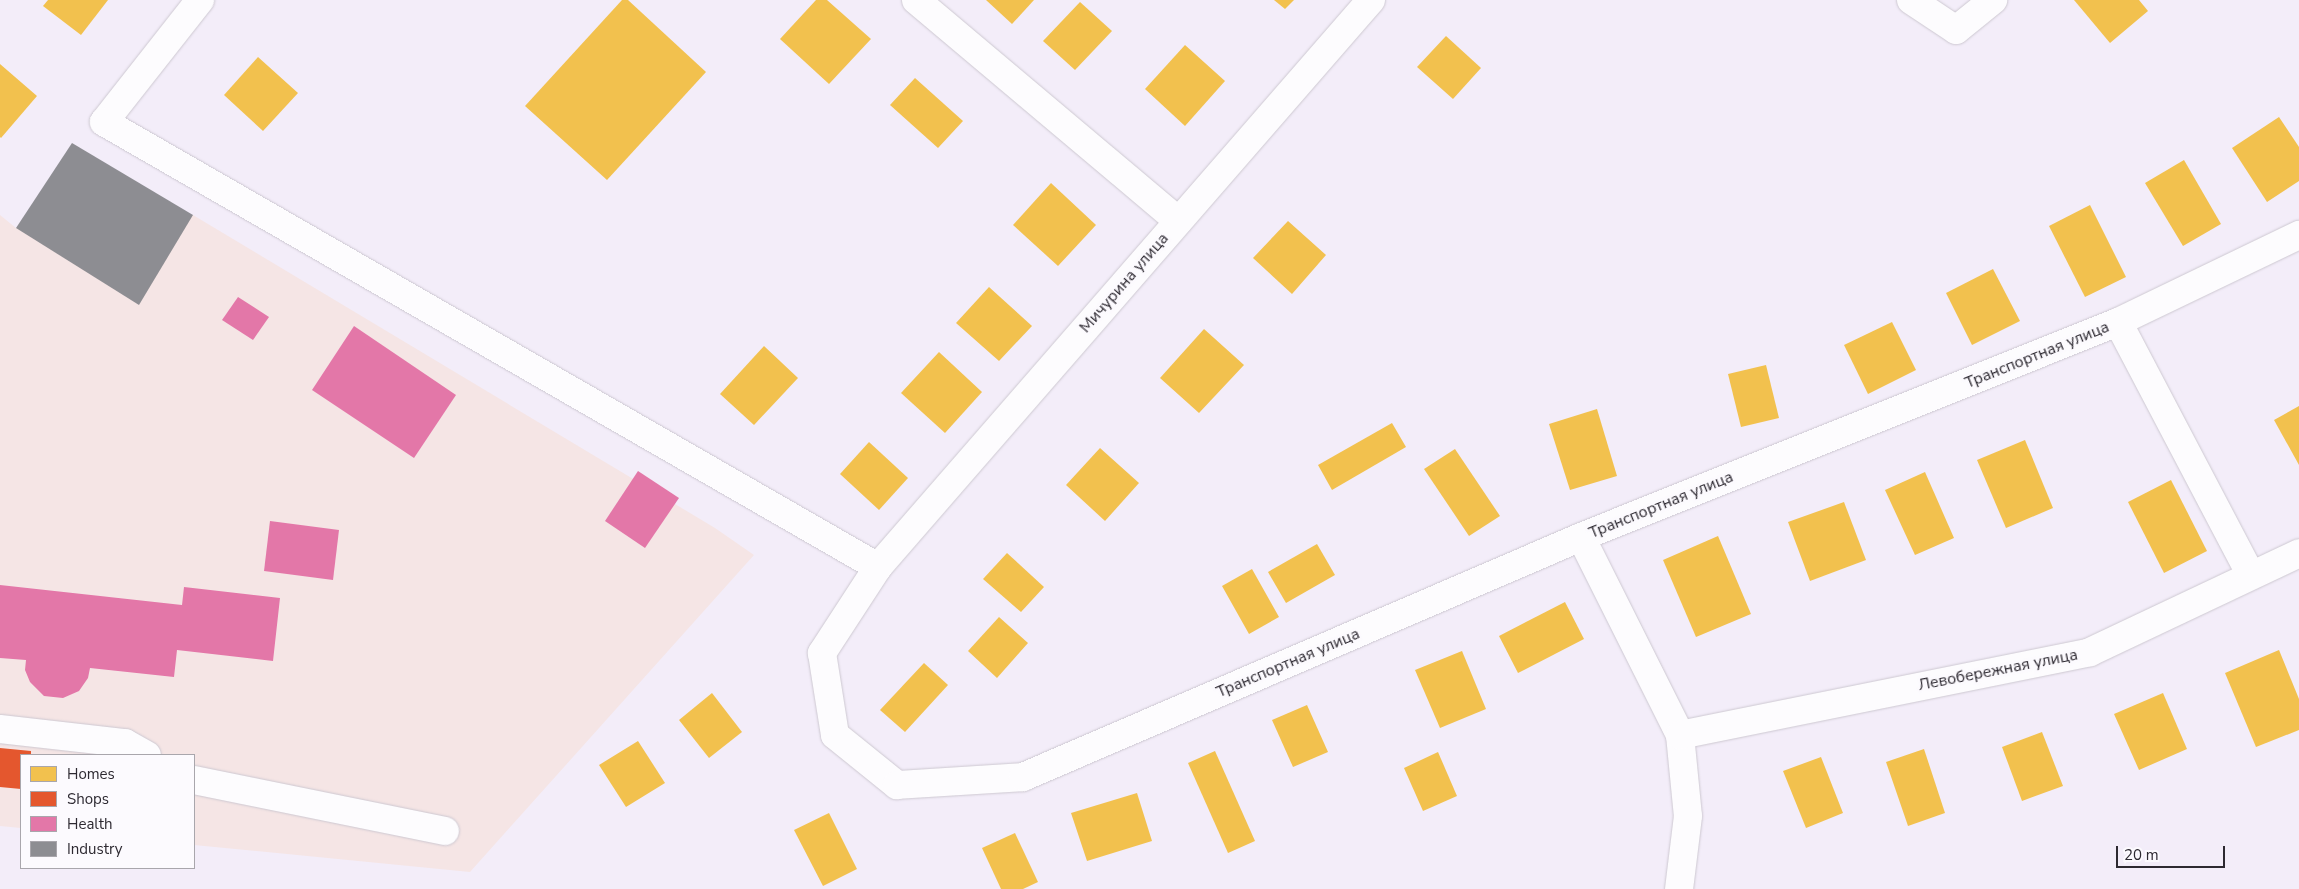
<!DOCTYPE html>
<meta charset="utf-8">
<style>
body{margin:0}
#map{position:relative;width:2299px;height:889px;overflow:hidden;background:#f3edf9;font-family:"Nunito Sans",sans-serif}
div>[style]{position:absolute}
[style*='--x']{left:calc(var(--x)*1px);top:calc(var(--y)*1px);width:calc(var(--w)*1px);rotate:calc(var(--a)*1deg)}
.medical>*{inset:0;background:#f5e5e5}
.homes>*{inset:0;background:#f2c14e}
.shops>*{inset:0;background:#e4572e}
.health>*{inset:0;background:#e377a8}
.industry>*{inset:0;background:#8d8d92}
.roads{filter:drop-shadow(0 0 1px #cdc8d1) drop-shadow(0 0 1px #cdc8d1)}
.minor>*{height:28px;margin:-14px;padding:0 14px;transform-origin:14px;border-radius:14px;background:#fdfcfe}
span{translate:-50% -50%;white-space:nowrap;text-align:center;line-height:1.15;-webkit-text-stroke:5px #fcfafe;paint-order:stroke}
.street-label{font-size:16px;color:#2d2931}
.legend{position:absolute;left:20px;top:754px;width:175px;height:115px;box-sizing:border-box;background:#fcfafe;border:1px solid #a9a6ac;margin:0;padding:6px 9px;list-style:none;font-size:15px;color:#2d2931}
.legend li{display:flex;align-items:center;gap:10px;height:25px}
.legend b{width:25px;border:1px solid #a9a6ac}
.scale{position:absolute;left:2116px;top:846px;width:109px;height:22px;box-sizing:border-box;border:2px solid #2d2931;border-top:0;padding-left:6px;font-size:15px;line-height:18px;white-space:nowrap;color:#2d2931;-webkit-text-stroke:4px #fcfafe;paint-order:stroke}
</style>
<div id="map">
<div class="medical">
<div style="clip-path:polygon(0 215px,16px 228px,193px 215px,715px 528px,754px 555px,470px 872px,194px 845px,194px 755px,21px 755px,21px 828px,0 826px)"></div>
</div>
<div class="homes">
<div style="clip-path:polygon(48px 0,108px 0,81px 35px,43px 6px)"></div>
<div style="clip-path:polygon(622px 0,628px 0,706px 72px,607px 180px,525px 106px)"></div>
<div style="clip-path:polygon(816px 0,827px 0,871px 39px,829px 84px,780px 39px)"></div>
<div style="clip-path:polygon(986px 0,1034px 0,1012px 24px)"></div>
<div style="clip-path:polygon(1274px 0,1294px 0,1285px 9px)"></div>
<div style="clip-path:polygon(2074px 0,2139px 0,2148px 11px,2110px 43px)"></div>
<div style="clip-path:polygon(1080px 2px,1112px 31px,1075px 70px,1043px 41px)"></div>
<div style="clip-path:polygon(1446px 36px,1481px 68px,1453px 99px,1417px 67px)"></div>
<div style="clip-path:polygon(1185px 45px,1225px 81px,1185px 126px,1145px 89px)"></div>
<div style="clip-path:polygon(258px 57px,298px 93px,263px 131px,224px 95px)"></div>
<div style="clip-path:polygon(0 64px,37px 96px,1px 138px,0 137px)"></div>
<div style="clip-path:polygon(915px 78px,963px 121px,938px 148px,890px 105px)"></div>
<div style="clip-path:polygon(2279px 117px,2299px 147px,2299px 181px,2267px 202px,2232px 148px)"></div>
<div style="clip-path:polygon(2184px 160px,2221px 224px,2183px 246px,2145px 183px)"></div>
<div style="clip-path:polygon(1051px 183px,1096px 225px,1058px 266px,1013px 225px)"></div>
<div style="clip-path:polygon(2090px 205px,2126px 277px,2085px 297px,2049px 226px)"></div>
<div style="clip-path:polygon(1288px 221px,1326px 255px,1292px 294px,1253px 258px)"></div>
<div style="clip-path:polygon(1993px 269px,2020px 321px,1972px 345px,1946px 293px)"></div>
<div style="clip-path:polygon(989px 287px,1032px 326px,999px 361px,956px 323px)"></div>
<div style="clip-path:polygon(1892px 322px,1916px 370px,1868px 394px,1844px 345px)"></div>
<div style="clip-path:polygon(1204px 329px,1244px 365px,1199px 413px,1160px 378px)"></div>
<div style="clip-path:polygon(764px 346px,798px 378px,754px 425px,720px 394px)"></div>
<div style="clip-path:polygon(939px 352px,982px 392px,945px 433px,901px 393px)"></div>
<div style="clip-path:polygon(1766px 365px,1779px 418px,1741px 427px,1728px 374px)"></div>
<div style="clip-path:polygon(2299px 406px,2299px 465px,2274px 420px)"></div>
<div style="clip-path:polygon(1597px 409px,1617px 476px,1570px 490px,1549px 424px)"></div>
<div style="clip-path:polygon(1392px 423px,1406px 447px,1332px 490px,1318px 465px)"></div>
<div style="clip-path:polygon(2025px 440px,2053px 508px,2006px 528px,1977px 460px)"></div>
<div style="clip-path:polygon(869px 442px,908px 478px,879px 510px,840px 474px)"></div>
<div style="clip-path:polygon(1100px 448px,1139px 483px,1105px 521px,1066px 485px)"></div>
<div style="clip-path:polygon(1455px 449px,1500px 516px,1469px 536px,1424px 469px)"></div>
<div style="clip-path:polygon(1925px 472px,1954px 538px,1915px 555px,1885px 490px)"></div>
<div style="clip-path:polygon(2171px 480px,2207px 551px,2164px 573px,2128px 502px)"></div>
<div style="clip-path:polygon(1844px 502px,1866px 560px,1810px 581px,1788px 522px)"></div>
<div style="clip-path:polygon(1718px 536px,1751px 614px,1696px 637px,1663px 560px)"></div>
<div style="clip-path:polygon(1317px 544px,1335px 575px,1286px 603px,1268px 572px)"></div>
<div style="clip-path:polygon(1007px 553px,1044px 587px,1021px 612px,983px 579px)"></div>
<div style="clip-path:polygon(1252px 569px,1279px 617px,1249px 634px,1222px 586px)"></div>
<div style="clip-path:polygon(1565px 602px,1584px 639px,1518px 673px,1499px 636px)"></div>
<div style="clip-path:polygon(999px 617px,1028px 643px,997px 678px,968px 651px)"></div>
<div style="clip-path:polygon(2279px 650px,2299px 699px,2299px 730px,2256px 747px,2225px 673px)"></div>
<div style="clip-path:polygon(1462px 651px,1486px 709px,1440px 728px,1415px 670px)"></div>
<div style="clip-path:polygon(924px 663px,948px 685px,905px 732px,880px 710px)"></div>
<div style="clip-path:polygon(712px 693px,742px 732px,709px 758px,679px 720px)"></div>
<div style="clip-path:polygon(2163px 693px,2187px 749px,2139px 770px,2114px 714px)"></div>
<div style="clip-path:polygon(1307px 705px,1328px 752px,1293px 767px,1272px 720px)"></div>
<div style="clip-path:polygon(2042px 732px,2063px 786px,2022px 801px,2002px 747px)"></div>
<div style="clip-path:polygon(638px 741px,665px 783px,626px 807px,599px 765px)"></div>
<div style="clip-path:polygon(1924px 749px,1945px 813px,1908px 826px,1886px 762px)"></div>
<div style="clip-path:polygon(1215px 751px,1255px 841px,1228px 853px,1188px 763px)"></div>
<div style="clip-path:polygon(1438px 752px,1457px 796px,1423px 811px,1404px 768px)"></div>
<div style="clip-path:polygon(1821px 757px,1843px 813px,1806px 828px,1783px 771px)"></div>
<div style="clip-path:polygon(1137px 793px,1152px 841px,1087px 861px,1071px 813px)"></div>
<div style="clip-path:polygon(829px 813px,857px 869px,823px 886px,794px 830px)"></div>
<div style="clip-path:polygon(1015px 833px,1038px 882px,1023px 889px,1001px 889px,982px 848px)"></div>
</div>
<div class="shops">
<div style="clip-path:polygon(0 748px,31px 751px,31px 755px,21px 755px,21px 789px,0 787px)"></div>
</div>
<div class="health">
<div style="clip-path:polygon(238px 297px,269px 317px,253px 340px,222px 320px)"></div>
<div style="clip-path:polygon(354px 326px,456px 395px,414px 458px,312px 390px)"></div>
<div style="clip-path:polygon(638px 471px,679px 498px,645px 548px,605px 521px)"></div>
<div style="clip-path:polygon(270px 521px,339px 530px,333px 580px,264px 571px)"></div>
<div style="clip-path:polygon(0 585px,182px 605px,184px 587px,280px 598px,273px 661px,177px 650px,174px 677px,90px 668px,88px 678px,79px 691px,63px 698px,44px 696px,30px 682px,25px 670px,26px 660px,0 658px)"></div>
</div>
<div class="industry">
<div style="clip-path:polygon(72px 143px,193px 215px,139px 305px,16px 228px)"></div>
</div>
<div class="roads">
<div class="minor">
<div style="--x:200;--y:0;--w:155;--a:128.2"></div>
<div style="--x:104;--y:122;--w:893;--a:29.9"></div>
<div style="--x:916;--y:0;--w:343;--a:40.1"></div>
<div style="--x:1371;--y:0;--w:751;--a:131.01"></div>
<div style="--x:878;--y:567;--w:103;--a:123.1"></div>
<div style="--x:822;--y:653;--w:83;--a:81"></div>
<div style="--x:835;--y:735;--w:80;--a:38.9"></div>
<div style="--x:897;--y:785;--w:126;--a:-3.6"></div>
<div style="--x:1023;--y:777;--w:607;--a:-23.27"></div>
<div style="--x:1581;--y:537;--w:578;--a:-21.82"></div>
<div style="--x:2118;--y:322;--w:201;--a:-25.7"></div>
<div style="--x:1911;--y:0;--w:54;--a:33.7"></div>
<div style="--x:1956;--y:30;--w:48;--a:-39"></div>
<div style="--x:2118;--y:322;--w:286;--a:62.3"></div>
<div style="--x:1581;--y:537;--w:221;--a:63.4"></div>
<div style="--x:1680;--y:735;--w:81;--a:84.4"></div>
<div style="--x:1688;--y:816;--w:74;--a:97"></div>
<div style="--x:0;--y:729;--w:126;--a:6.4"></div>
<div style="--x:125;--y:743;--w:25;--a:29"></div>
<div style="--x:1680;--y:735;--w:418;--a:-11.4"></div>
<div style="--x:2090;--y:652;--w:231;--a:-25.3"></div>
<div style="--x:194;--y:780;--w:256;--a:11.5"></div>
</div>
</div>
<div class="street-label">
<span style="left:1124px;top:283px;rotate:-49deg">Мичурина улица</span>
<span style="left:2037px;top:355px;rotate:-22deg">Транспортная улица</span>
<span style="left:1661px;top:505px;rotate:-22deg">Транспортная улица</span>
<span style="left:1288px;top:663px;rotate:-23deg">Транспортная улица</span>
<span style="left:1998px;top:670px;rotate:-11deg">Левобережная улица</span>
</div>
<ul class="legend">
<li><b style="height:14px;background:#f2c14e"></b>Homes</li>
<li><b style="height:14px;background:#e4572e"></b>Shops</li>
<li><b style="height:14px;background:#e377a8"></b>Health</li>
<li><b style="height:14px;background:#8d8d92"></b>Industry</li>
</ul>
<div class="scale">20 m</div>
</div>
